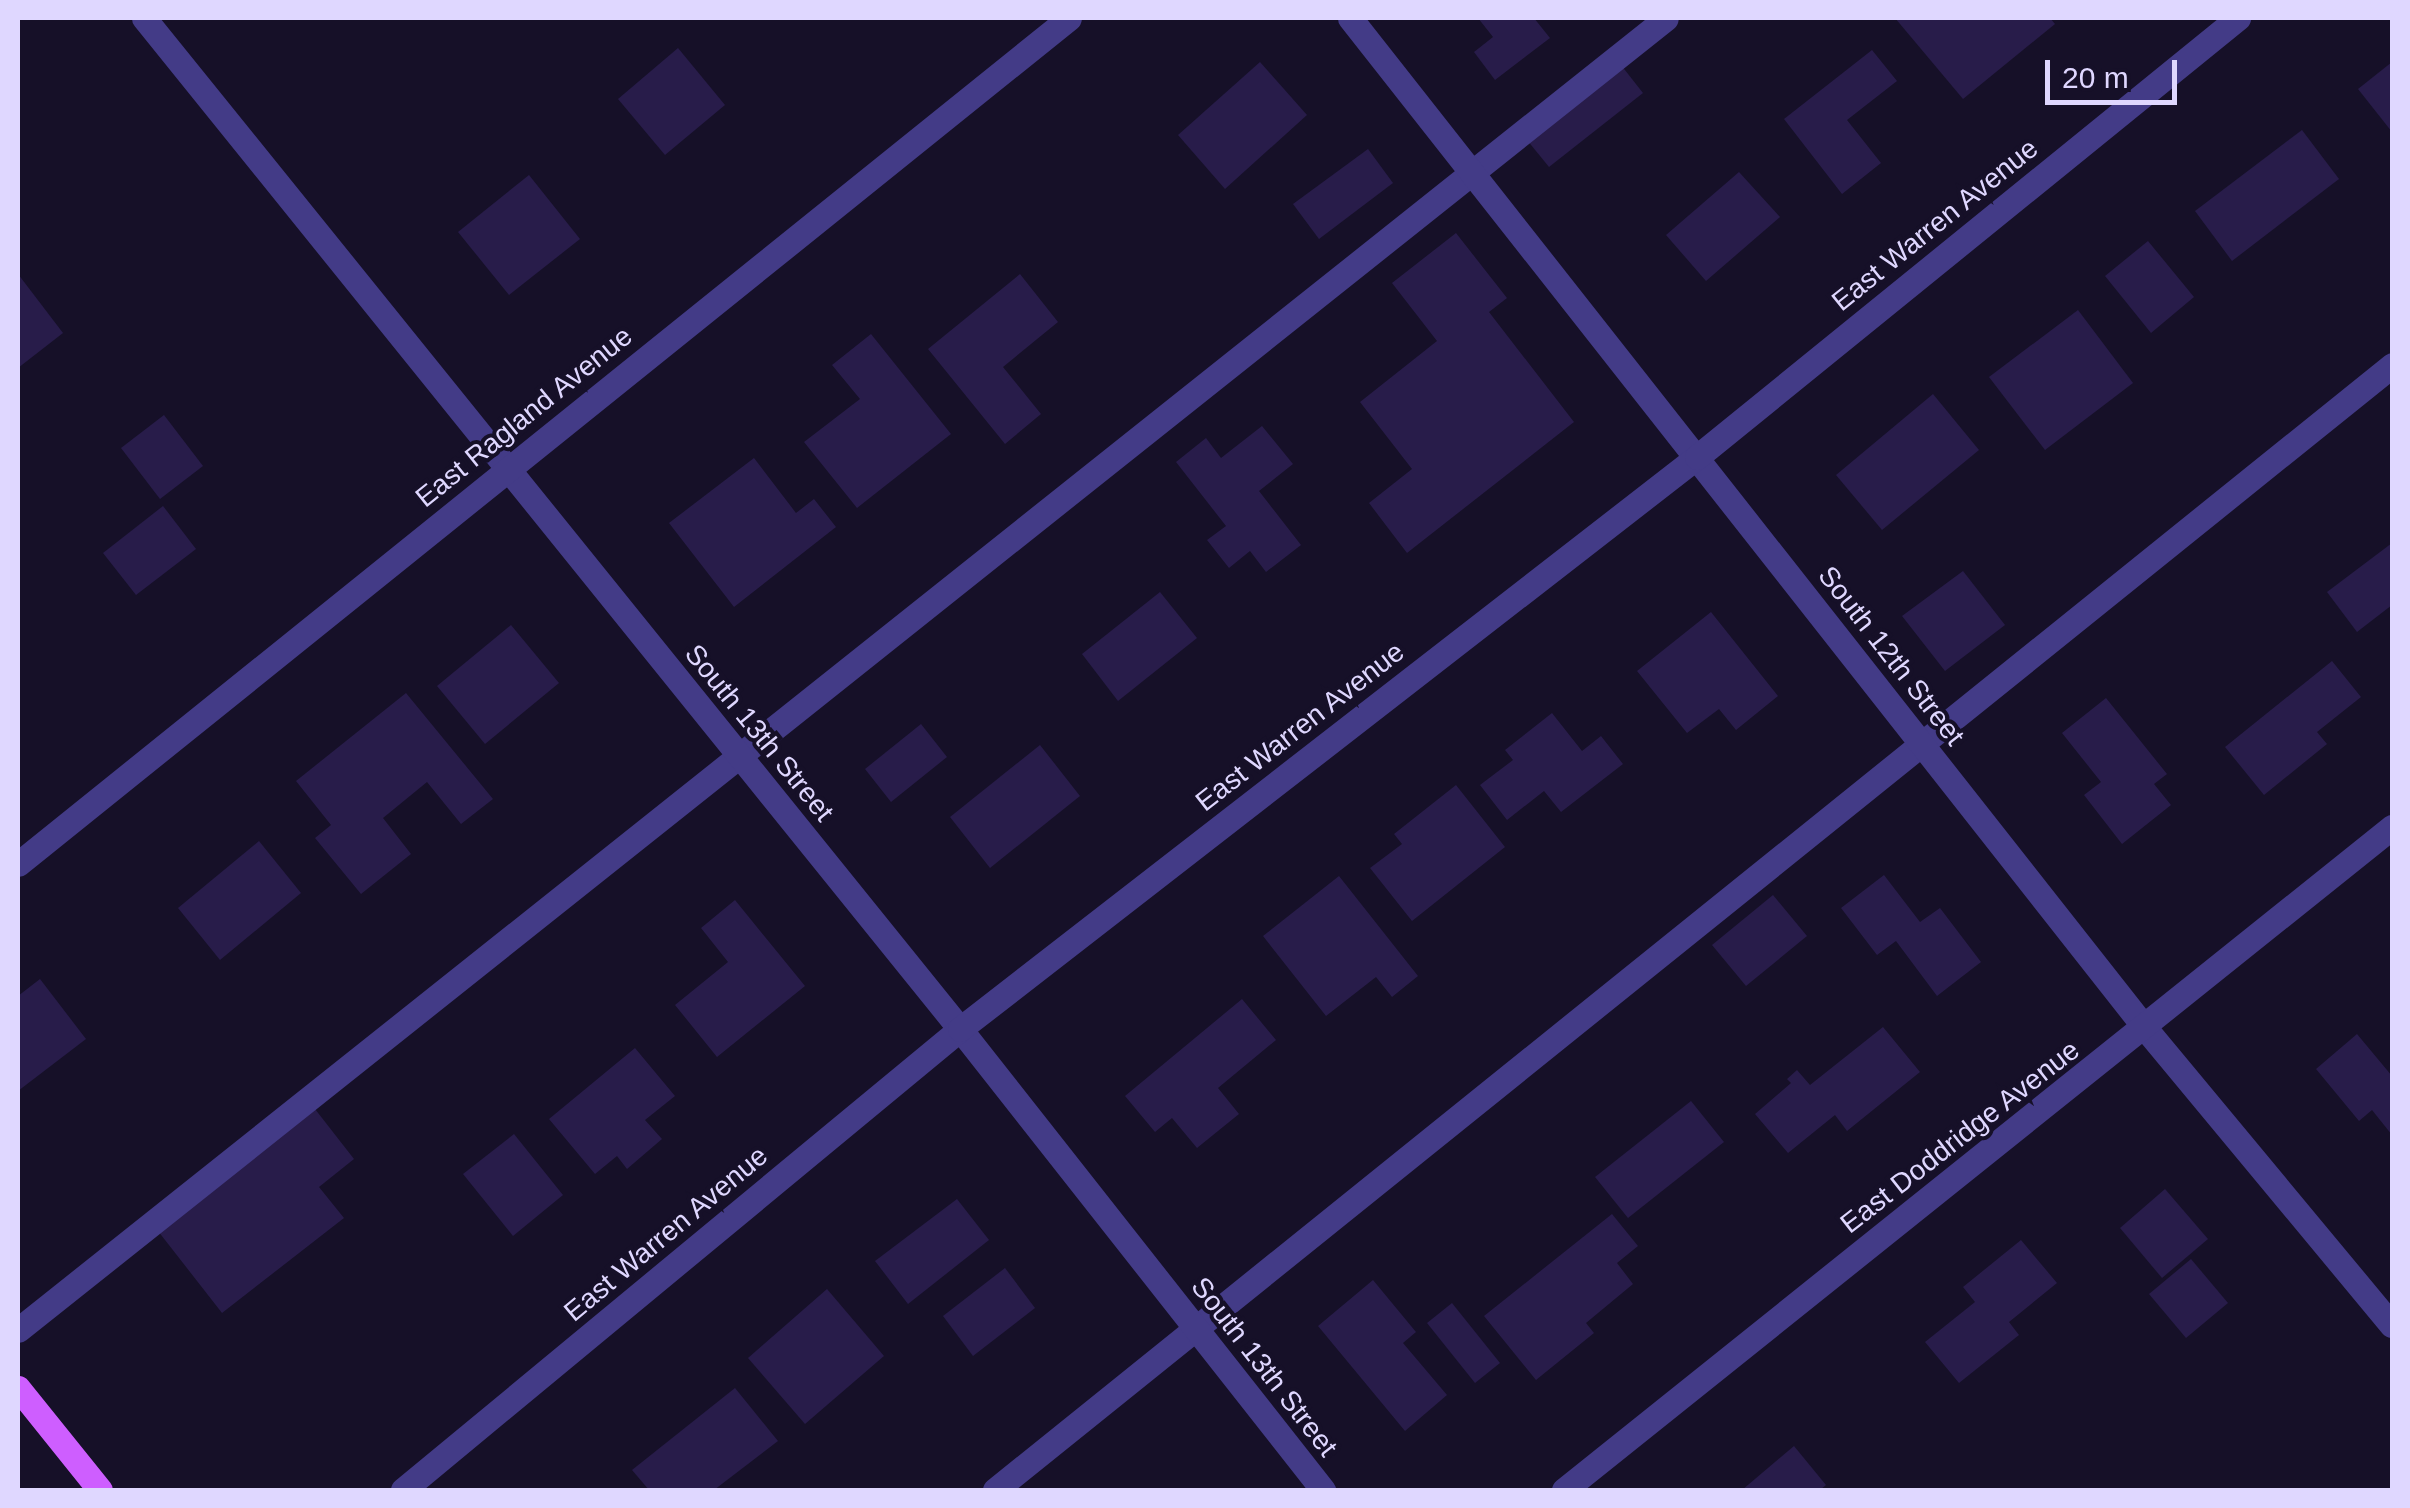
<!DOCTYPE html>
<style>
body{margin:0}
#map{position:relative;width:2410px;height:1508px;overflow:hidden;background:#161028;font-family:Helvetica,sans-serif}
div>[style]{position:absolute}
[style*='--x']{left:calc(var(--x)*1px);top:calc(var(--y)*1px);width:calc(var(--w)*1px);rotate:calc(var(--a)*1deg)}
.building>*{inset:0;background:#281c4a}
.lane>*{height:25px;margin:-12.5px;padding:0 12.5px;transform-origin:12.5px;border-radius:12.5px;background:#433b87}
.street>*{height:25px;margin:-12.5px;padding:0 12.5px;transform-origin:12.5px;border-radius:12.5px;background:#433b87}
.primary>*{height:25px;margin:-12.5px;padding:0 12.5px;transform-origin:12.5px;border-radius:12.5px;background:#ce5eff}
span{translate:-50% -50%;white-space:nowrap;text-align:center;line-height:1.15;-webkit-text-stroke:8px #161028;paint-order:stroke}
.street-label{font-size:28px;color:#dfd7ff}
.frame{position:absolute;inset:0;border:20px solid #dfd7ff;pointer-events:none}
.scale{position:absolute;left:2045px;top:60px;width:132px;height:45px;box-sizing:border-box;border:5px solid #dfd7ff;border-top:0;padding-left:12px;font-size:30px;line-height:35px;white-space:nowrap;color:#dfd7ff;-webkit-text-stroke:8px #161028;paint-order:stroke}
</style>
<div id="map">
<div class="building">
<div style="clip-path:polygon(1478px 18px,1534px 18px,1550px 38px,1495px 80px,1474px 52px,1493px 37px)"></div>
<div style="clip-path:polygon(1895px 18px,2050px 18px,2055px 24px,1963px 99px)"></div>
<div style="clip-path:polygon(678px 48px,725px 105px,665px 155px,618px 99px)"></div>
<div style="clip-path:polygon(1872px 50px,1897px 81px,1847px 120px,1881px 163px,1842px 194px,1784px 119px)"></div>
<div style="clip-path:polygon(1260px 62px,1307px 115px,1225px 189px,1178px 135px)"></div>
<div style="clip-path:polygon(2392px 62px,2392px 132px,2358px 89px)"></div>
<div style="clip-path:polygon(1621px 65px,1643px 93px,1549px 167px,1527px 140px)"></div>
<div style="clip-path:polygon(2302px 130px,2339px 179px,2232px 261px,2195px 211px)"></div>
<div style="clip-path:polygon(1368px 149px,1393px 183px,1319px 239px,1293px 204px)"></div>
<div style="clip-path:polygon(1739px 172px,1780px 217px,1706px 281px,1666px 235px)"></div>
<div style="clip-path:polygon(529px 175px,580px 239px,509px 295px,458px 232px)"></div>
<div style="clip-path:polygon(1456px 233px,1507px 298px,1489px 312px,1574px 422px,1407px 553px,1369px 503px,1412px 469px,1360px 402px,1437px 341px,1392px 283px)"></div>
<div style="clip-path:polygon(2148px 241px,2194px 297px,2151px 333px,2105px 276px)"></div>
<div style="clip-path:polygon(18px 274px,63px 333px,18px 368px)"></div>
<div style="clip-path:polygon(1020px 274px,1058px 322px,1003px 367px,1041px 414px,1005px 444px,928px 349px)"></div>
<div style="clip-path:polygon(2078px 310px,2133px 383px,2045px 450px,1989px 377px)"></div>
<div style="clip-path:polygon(871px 334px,951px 434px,857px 508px,804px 442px,860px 399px,832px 365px)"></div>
<div style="clip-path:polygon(1933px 394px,1979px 450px,1882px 530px,1836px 475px)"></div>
<div style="clip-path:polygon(164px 415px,203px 466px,160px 499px,121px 448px)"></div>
<div style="clip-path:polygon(1262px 426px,1293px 464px,1259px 491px,1301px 545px,1266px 572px,1250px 551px,1229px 568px,1207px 540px,1226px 526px,1176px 462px,1206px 438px,1221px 458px)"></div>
<div style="clip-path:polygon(754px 458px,796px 513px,814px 499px,836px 527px,734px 607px,669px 523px)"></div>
<div style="clip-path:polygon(163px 506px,196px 549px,136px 595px,103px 553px)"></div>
<div style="clip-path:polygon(2392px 543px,2392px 605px,2357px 632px,2327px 592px)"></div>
<div style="clip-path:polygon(1963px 571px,2005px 625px,1945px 671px,1902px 616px)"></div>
<div style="clip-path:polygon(1160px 592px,1197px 638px,1118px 701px,1082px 654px)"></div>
<div style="clip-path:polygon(1711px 612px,1778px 696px,1736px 730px,1719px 709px,1687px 733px,1637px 671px)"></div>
<div style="clip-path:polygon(511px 625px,559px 683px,485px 744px,437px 686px)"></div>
<div style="clip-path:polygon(2332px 661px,2361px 697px,2317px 732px,2327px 744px,2264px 795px,2225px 747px)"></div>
<div style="clip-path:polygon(406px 693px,493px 799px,461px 824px,427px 782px,383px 818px,411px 854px,361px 894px,315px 838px,331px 825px,296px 781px)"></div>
<div style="clip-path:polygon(2106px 698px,2167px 774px,2154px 784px,2171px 805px,2122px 844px,2084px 795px,2101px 782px,2062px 733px)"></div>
<div style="clip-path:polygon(1552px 713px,1582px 751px,1601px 736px,1623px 764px,1561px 812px,1544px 791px,1507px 820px,1480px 785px,1513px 760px,1505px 750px)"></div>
<div style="clip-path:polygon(921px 724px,947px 757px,891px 802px,865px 769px)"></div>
<div style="clip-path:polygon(1040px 745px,1080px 796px,990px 868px,950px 817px)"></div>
<div style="clip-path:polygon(1456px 785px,1505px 847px,1412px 921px,1370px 868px,1402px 844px,1394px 834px)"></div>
<div style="clip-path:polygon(259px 841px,301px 893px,220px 960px,178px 908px)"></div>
<div style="clip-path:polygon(1884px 875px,1920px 922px,1940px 908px,1981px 962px,1937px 996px,1896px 941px,1877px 955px,1841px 908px)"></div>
<div style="clip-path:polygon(1339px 876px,1418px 976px,1392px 997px,1376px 977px,1326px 1016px,1263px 936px)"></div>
<div style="clip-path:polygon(1773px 895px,1807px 936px,1746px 986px,1712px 945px)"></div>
<div style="clip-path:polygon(735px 900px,805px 986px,717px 1057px,675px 1005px,728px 962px,701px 928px)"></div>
<div style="clip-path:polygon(40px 979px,86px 1039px,18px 1091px,18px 996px)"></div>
<div style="clip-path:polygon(1242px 999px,1276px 1040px,1218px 1088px,1239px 1114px,1197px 1148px,1172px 1118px,1155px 1132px,1125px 1096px)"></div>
<div style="clip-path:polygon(1883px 1027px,1920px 1072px,1847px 1131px,1835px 1115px,1788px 1153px,1755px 1114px,1791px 1083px,1787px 1079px,1797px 1070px,1810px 1085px)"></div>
<div style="clip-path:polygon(2357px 1034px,2392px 1076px,2392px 1135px,2372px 1110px,2359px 1121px,2316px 1069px)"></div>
<div style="clip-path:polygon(635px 1048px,675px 1096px,645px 1120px,662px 1139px,627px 1169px,617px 1156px,595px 1174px,549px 1119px)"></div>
<div style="clip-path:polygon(1691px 1101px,1724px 1142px,1628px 1218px,1595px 1177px)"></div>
<div style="clip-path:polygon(315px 1109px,354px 1159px,319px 1187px,344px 1218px,222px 1313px,158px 1231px)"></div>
<div style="clip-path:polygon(514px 1134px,563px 1195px,513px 1236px,463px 1174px)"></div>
<div style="clip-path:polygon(2165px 1189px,2208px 1239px,2162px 1278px,2120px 1228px)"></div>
<div style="clip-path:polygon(957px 1199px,989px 1240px,908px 1304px,875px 1261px)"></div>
<div style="clip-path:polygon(1612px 1214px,1638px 1246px,1617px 1263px,1633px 1284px,1586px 1323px,1594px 1333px,1536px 1380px,1484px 1316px)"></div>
<div style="clip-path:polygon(2021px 1240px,2057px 1283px,2009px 1322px,2019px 1335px,1959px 1383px,1925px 1342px,1975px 1302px,1963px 1287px)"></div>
<div style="clip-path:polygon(2191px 1259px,2228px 1303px,2186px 1338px,2149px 1294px)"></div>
<div style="clip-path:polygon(1005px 1268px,1035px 1308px,973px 1356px,943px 1316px)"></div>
<div style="clip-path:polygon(1373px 1280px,1416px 1332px,1403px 1343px,1447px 1395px,1405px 1431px,1318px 1326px)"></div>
<div style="clip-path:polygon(827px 1289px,884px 1356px,805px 1424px,748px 1358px)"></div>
<div style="clip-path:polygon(1452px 1303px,1500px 1363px,1475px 1383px,1427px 1323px)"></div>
<div style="clip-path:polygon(735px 1388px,778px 1441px,714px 1490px,649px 1490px,632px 1470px)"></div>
<div style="clip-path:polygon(1794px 1446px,1826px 1485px,1820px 1490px,1742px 1490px)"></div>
</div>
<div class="lane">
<div style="--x:18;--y:1330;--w:2106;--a:-38.52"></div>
<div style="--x:995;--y:1490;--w:1794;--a:-38.84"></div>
</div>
<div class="street">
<div style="--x:144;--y:18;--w:1299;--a:51.09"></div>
<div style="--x:960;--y:1029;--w:587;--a:51.78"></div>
<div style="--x:1350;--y:18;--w:1285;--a:51.79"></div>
<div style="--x:2145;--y:1028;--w:386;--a:50.3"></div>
<div style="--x:18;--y:864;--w:1349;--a:-38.83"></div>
<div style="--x:403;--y:1490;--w:723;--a:-39.61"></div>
<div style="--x:960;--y:1029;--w:933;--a:-37.82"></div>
<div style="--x:1697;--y:457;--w:697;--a:-39.06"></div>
<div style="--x:1564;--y:1490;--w:1061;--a:-38.69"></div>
</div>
<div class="primary">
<div style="--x:18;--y:1388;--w:131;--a:51.2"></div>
</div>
<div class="street-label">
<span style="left:1935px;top:225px;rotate:-39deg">East Warren Avenue</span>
<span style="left:524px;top:417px;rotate:-39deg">East Ragland Avenue</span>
<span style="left:1891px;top:656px;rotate:52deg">South 12th Street</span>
<span style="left:1300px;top:727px;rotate:-38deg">East Warren Avenue</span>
<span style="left:759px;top:733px;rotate:51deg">South 13th Street</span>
<span style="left:1960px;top:1137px;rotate:-38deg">East Doddridge Avenue</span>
<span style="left:666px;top:1234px;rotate:-40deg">East Warren Avenue</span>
<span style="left:1264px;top:1367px;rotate:52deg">South 13th Street</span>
</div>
<div class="frame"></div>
<div class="scale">20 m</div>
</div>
